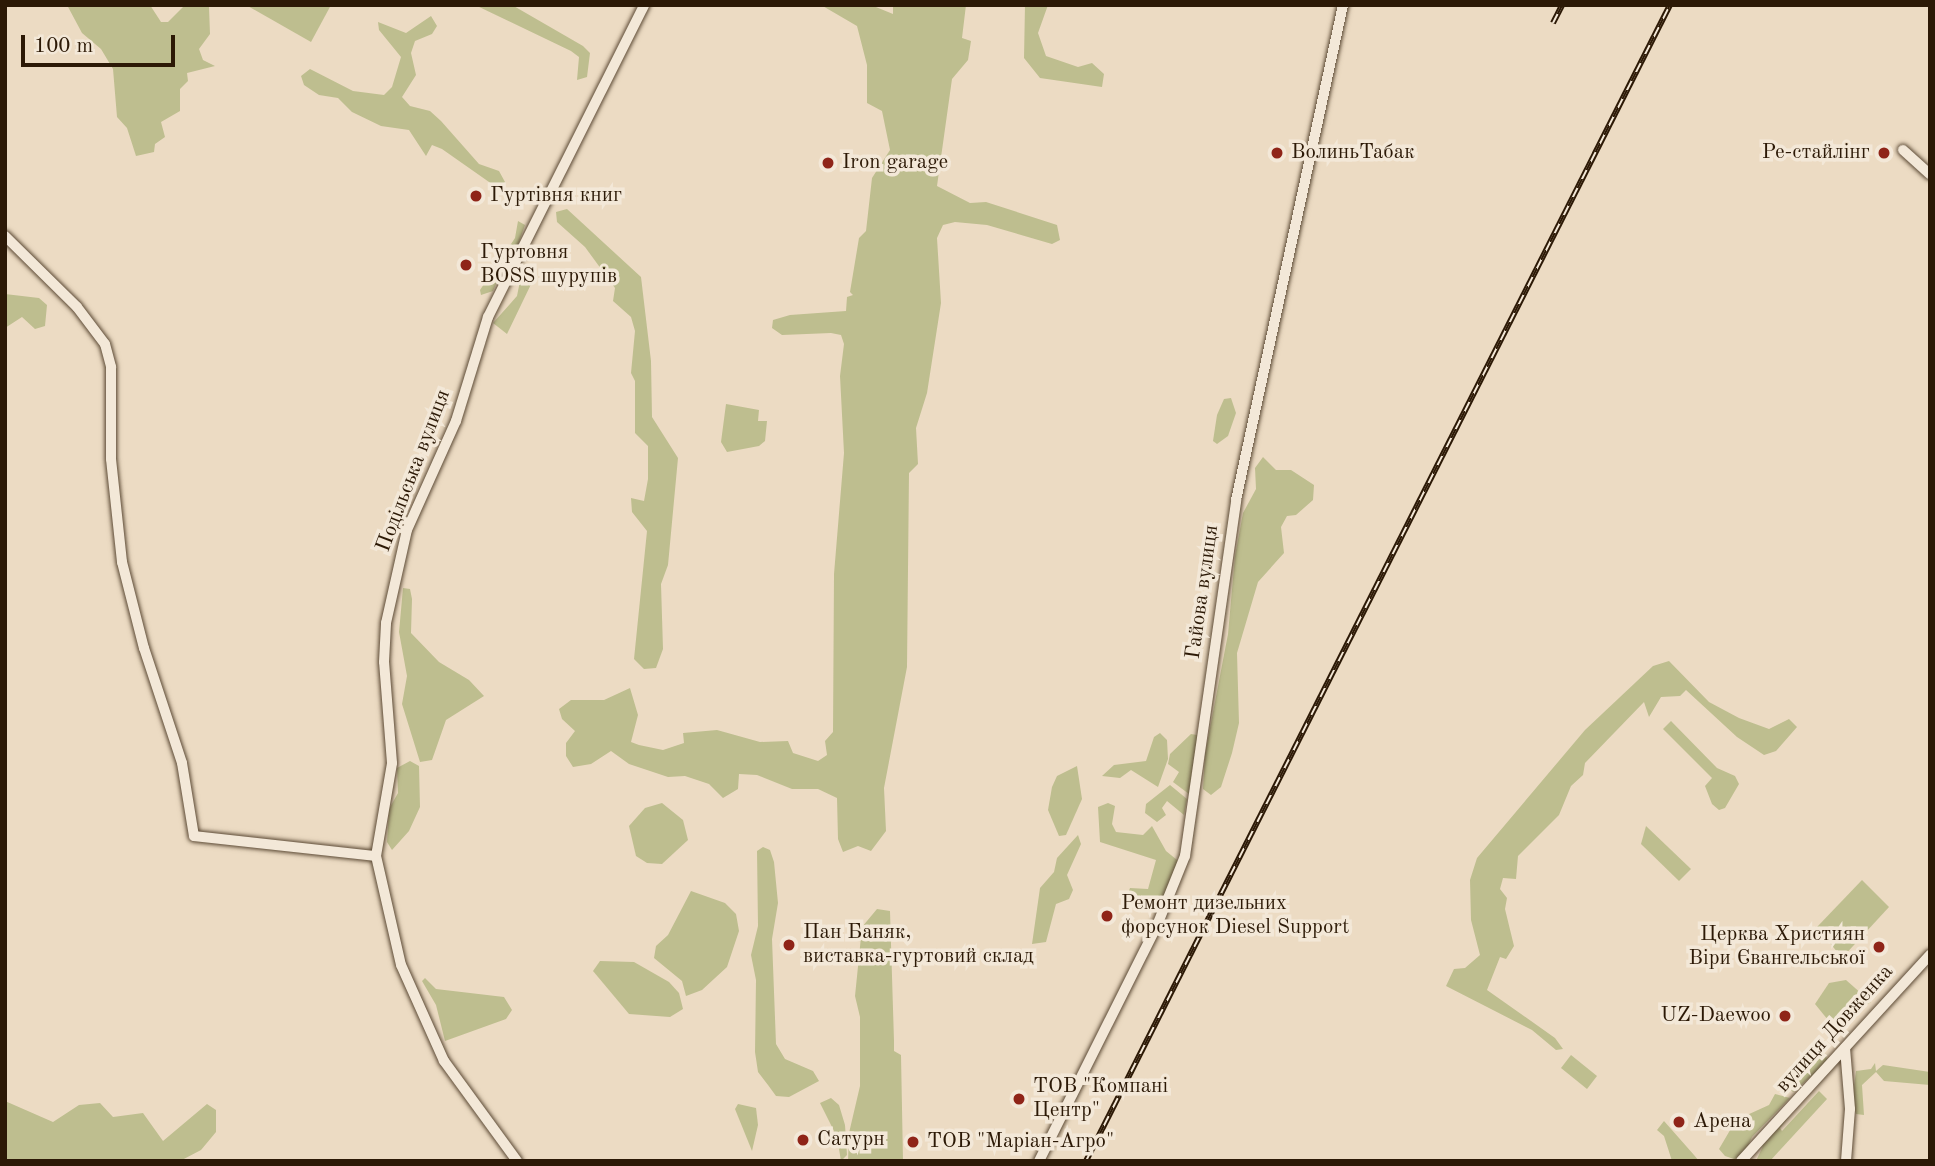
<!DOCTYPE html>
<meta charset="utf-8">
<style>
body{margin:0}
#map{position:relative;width:1935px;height:1166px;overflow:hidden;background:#ecdbc3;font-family:"Old Standard TT",serif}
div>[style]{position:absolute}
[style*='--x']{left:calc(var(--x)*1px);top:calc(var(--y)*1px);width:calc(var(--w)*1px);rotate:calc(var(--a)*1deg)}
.green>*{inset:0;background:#bebe8f}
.roads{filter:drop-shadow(0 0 2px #5c4a35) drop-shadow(0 0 2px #5c4a35)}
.minor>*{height:10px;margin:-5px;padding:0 5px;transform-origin:5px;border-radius:5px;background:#f3e8d8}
.rail>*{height:6px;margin-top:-3px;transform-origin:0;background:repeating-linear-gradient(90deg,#f3e8d8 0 10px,#2c1906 0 20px);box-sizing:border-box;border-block:2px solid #2c1906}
.dots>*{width:19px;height:19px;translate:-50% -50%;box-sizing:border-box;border:4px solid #f3e8d8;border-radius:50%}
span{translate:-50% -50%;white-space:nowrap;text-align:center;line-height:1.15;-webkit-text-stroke:7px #f3e8d8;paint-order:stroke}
.poi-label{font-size:21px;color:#2c1906}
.left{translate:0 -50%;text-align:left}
.right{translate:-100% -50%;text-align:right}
.street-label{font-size:21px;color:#2c1906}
.frame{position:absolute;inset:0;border:7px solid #2c1906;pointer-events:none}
.scale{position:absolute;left:21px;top:35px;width:154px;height:32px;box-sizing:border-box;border:4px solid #2c1906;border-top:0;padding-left:9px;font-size:21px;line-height:24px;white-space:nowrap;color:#2c1906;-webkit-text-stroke:5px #f3e8d8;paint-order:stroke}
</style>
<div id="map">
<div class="green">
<div style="clip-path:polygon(67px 5px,150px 5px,161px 22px,168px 22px,185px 5px,209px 7px,210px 34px,199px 49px,203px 60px,215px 66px,187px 73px,188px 81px,180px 89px,180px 111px,161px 122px,165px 137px,155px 144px,154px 152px,136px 156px,127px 128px,117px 117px,113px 69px,101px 49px,82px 33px)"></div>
<div style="clip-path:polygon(246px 5px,331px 5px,311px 42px)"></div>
<div style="clip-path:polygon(475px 5px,512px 5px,583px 46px,590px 53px,587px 77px,577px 80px,579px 57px,571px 51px)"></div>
<div style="clip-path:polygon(821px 5px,871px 5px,893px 14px,893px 5px,966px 5px,962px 38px,971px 41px,968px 60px,952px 79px,937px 186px,970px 203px,986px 202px,1057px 225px,1060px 240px,1052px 244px,987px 225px,955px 222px,943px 225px,937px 238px,941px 303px,927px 393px,916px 428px,918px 464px,909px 473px,907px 667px,884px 788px,886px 831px,871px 851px,858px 846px,843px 852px,838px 839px,837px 798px,818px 789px,792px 789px,757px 775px,739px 774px,738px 789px,723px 798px,709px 784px,685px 776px,668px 777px,629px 764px,611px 751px,591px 764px,573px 767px,566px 756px,566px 743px,575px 731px,562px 719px,559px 709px,571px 700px,604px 700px,630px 688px,638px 715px,631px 742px,639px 745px,663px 750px,684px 743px,683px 733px,717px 730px,760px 742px,788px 741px,793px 753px,818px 761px,827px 755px,825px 741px,833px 732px,834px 574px,844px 453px,840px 376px,844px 344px,841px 335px,831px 333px,782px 335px,772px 328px,773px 320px,790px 315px,846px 311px,847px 297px,853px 295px,850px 292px,859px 238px,866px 231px,872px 178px,890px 150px,882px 111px,867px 103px,867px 65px,857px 26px)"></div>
<div style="clip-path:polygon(1025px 5px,1048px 5px,1038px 33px,1046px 56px,1078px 67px,1092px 63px,1104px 74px,1102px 87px,1040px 78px,1024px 58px)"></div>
<div style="clip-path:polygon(431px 16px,437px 26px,432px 34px,415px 41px,411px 53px,416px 75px,402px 97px,410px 106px,430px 111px,441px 121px,479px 164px,499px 171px,505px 182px,499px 189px,442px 149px,432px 145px,426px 156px,409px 130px,381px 126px,352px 112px,338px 98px,319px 95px,304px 85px,301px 76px,310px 69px,353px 91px,384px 95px,392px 87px,401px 57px,379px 30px,378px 22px,406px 33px)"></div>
<div style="clip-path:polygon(567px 209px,641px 277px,651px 361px,652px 417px,678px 458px,668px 565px,661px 584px,663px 649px,656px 668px,644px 669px,634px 659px,647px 531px,632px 512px,631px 498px,644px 501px,648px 479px,648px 446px,635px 433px,635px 381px,631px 373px,635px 331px,631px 317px,613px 301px,615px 288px,585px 247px,557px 222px,556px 212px)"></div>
<div style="clip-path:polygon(518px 221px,525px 225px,517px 248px,506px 260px,493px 291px,481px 295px,480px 290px,515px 238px)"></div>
<div style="clip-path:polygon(530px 269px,535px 272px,534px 278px,507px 334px,493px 323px,517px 296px,521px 276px)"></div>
<div style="clip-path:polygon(5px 294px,39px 298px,47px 305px,45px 326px,35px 329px,22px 317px,5px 328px)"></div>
<div style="clip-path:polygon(1231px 398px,1236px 413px,1228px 436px,1217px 444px,1213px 441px,1217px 415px,1224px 399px)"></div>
<div style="clip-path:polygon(726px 404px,759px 410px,758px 421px,767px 421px,765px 441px,759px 446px,727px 452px,721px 442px)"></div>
<div style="clip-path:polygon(1263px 457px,1276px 470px,1291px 470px,1314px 485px,1313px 500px,1296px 515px,1287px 516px,1281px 527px,1284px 553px,1258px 582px,1237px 653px,1239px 723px,1232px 753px,1221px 787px,1211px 795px,1203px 789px,1205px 754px,1228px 634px,1235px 556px,1243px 513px,1256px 489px,1255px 468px)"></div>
<div style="clip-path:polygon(403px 588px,410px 589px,412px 599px,411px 633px,439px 662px,469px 680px,484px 696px,446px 720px,432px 760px,420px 762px,402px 704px,407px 676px,399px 632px)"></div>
<div style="clip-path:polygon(1669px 661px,1709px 702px,1739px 718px,1769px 729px,1789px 719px,1797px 727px,1776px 751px,1764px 755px,1737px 737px,1686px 690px,1680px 696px,1661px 697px,1649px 717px,1644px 702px,1585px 763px,1583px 775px,1571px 786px,1559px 815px,1518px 856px,1516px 879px,1503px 878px,1500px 889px,1507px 898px,1505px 909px,1514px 946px,1506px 959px,1500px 957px,1487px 990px,1555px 1038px,1563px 1049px,1556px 1050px,1532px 1030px,1446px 986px,1454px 969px,1465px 968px,1480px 955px,1471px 920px,1470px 880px,1477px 858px,1585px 730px,1653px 666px)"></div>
<div style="clip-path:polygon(1671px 721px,1717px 768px,1735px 776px,1739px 784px,1725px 808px,1719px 810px,1712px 804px,1705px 786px,1712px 778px,1663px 729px)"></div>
<div style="clip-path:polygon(1160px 733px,1167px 740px,1168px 759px,1158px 787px,1131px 770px,1120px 778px,1102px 776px,1114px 765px,1146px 761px,1154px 737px)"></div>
<div style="clip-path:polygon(1191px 734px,1197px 735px,1201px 749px,1193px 797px,1173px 782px,1179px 772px,1168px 764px,1170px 754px)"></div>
<div style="clip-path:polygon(410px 761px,419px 766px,420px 807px,409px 831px,392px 850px,387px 842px,389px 809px,398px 793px,397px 768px)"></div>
<div style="clip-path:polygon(1077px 766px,1082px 799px,1066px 835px,1059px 836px,1048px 810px,1052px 787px,1057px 776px)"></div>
<div style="clip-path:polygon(1170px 785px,1187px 799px,1184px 815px,1167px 801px,1162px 808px,1166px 815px,1157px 822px,1145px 813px,1146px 804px)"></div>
<div style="clip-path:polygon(662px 803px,683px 820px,688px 840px,662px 864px,647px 863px,636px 856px,629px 826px,645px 808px)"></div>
<div style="clip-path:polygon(1108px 803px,1115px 806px,1112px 824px,1116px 832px,1143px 835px,1152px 826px,1166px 851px,1182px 864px,1168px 895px,1150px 909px,1126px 899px,1130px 888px,1148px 889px,1156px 860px,1100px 842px,1098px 807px)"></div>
<div style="clip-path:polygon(1646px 826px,1691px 869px,1679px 881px,1641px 844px)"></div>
<div style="clip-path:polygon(1078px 835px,1081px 844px,1067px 875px,1073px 890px,1069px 899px,1056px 904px,1046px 942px,1032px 944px,1040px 888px,1054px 872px,1057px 858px)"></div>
<div style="clip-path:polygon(763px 847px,770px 850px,774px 862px,778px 903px,772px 939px,776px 1044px,785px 1059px,813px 1071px,819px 1081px,789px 1097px,776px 1096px,768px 1085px,758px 1072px,755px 1052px,756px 980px,751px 955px,758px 926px,757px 851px)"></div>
<div style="clip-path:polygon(1862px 880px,1889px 907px,1842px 958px,1817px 927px)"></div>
<div style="clip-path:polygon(691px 891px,725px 903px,736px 914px,739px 931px,727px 967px,702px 990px,686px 996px,682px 981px,654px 958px,656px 946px,668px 935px)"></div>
<div style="clip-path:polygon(877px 909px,890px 911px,894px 1041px,894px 1051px,901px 1055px,903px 1161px,848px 1161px,849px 1133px,860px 1086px,860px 1017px,855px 996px,862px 927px)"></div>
<div style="clip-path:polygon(600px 961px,634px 962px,669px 982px,679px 993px,683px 1009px,670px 1017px,629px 1014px,593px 971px)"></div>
<div style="clip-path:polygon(425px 978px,436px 989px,504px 997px,512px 1010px,506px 1019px,445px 1041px,436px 1005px,422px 981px)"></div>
<div style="clip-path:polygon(1846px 980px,1871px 1002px,1840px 1022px,1828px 1020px,1815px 1004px,1829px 983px)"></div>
<div style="clip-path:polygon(1825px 1053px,1828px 1062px,1793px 1092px,1788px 1087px,1796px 1064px)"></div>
<div style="clip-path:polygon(1571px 1055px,1597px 1076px,1587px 1089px,1561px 1068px)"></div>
<div style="clip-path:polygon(1875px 1063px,1876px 1071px,1883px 1065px,1930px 1072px,1930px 1085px,1884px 1081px,1876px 1072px,1862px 1085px,1864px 1115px,1856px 1114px,1852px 1102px,1856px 1071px,1871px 1069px)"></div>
<div style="clip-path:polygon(1811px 1088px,1780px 1128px,1782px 1131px,1819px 1091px,1827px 1099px,1770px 1161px,1756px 1161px,1763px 1146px,1745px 1161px)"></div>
<div style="clip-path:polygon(1775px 1094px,1790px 1098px,1752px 1137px,1744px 1155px,1734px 1159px,1725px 1156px,1719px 1149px,1736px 1120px,1769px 1105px)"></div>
<div style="clip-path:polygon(831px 1098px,839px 1105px,845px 1125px,847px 1155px,841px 1161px,837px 1137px,820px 1103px)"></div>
<div style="clip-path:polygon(5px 1101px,53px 1122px,79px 1105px,100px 1103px,113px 1117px,143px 1113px,163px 1141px,207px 1104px,216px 1110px,216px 1132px,201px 1150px,180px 1161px,5px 1161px)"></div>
<div style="clip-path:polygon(738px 1104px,756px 1108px,758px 1125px,752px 1151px,735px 1109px)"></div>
<div style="clip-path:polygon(1664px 1121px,1694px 1155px,1699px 1161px,1672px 1161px,1664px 1136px,1657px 1130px)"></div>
</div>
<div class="roads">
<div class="minor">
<div style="--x:1903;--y:150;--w:36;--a:42"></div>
<div style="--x:5;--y:236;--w:101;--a:44.6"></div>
<div style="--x:77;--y:307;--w:46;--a:52.9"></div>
<div style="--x:105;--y:344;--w:24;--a:75"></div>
<div style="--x:111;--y:367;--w:92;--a:90"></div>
<div style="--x:111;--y:459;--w:104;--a:83.9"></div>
<div style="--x:122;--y:562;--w:89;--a:75.7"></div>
<div style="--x:144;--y:648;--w:121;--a:71.7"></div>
<div style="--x:182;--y:763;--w:74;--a:80.7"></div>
<div style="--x:194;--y:836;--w:183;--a:6.3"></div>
<div style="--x:1845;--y:1048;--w:61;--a:85.3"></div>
<div style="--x:1850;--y:1109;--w:52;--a:94.4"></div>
<div style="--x:517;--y:1161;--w:124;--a:-126.1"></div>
<div style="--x:444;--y:1061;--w:105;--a:-114.1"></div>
<div style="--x:401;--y:965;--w:112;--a:-102.9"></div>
<div style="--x:376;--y:856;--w:94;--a:-80.2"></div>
<div style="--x:392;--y:763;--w:101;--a:-94.5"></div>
<div style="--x:384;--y:662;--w:39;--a:-87"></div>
<div style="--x:386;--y:623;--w:95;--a:-77.3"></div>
<div style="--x:407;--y:530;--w:120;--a:-65.8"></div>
<div style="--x:456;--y:421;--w:109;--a:-72.9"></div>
<div style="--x:488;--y:317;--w:349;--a:-63.4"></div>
<div style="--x:1039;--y:1161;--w:266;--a:-63.4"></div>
<div style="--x:1158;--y:923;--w:72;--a:-68.1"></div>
<div style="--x:1185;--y:856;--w:360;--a:-81.8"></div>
<div style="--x:1236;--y:500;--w:506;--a:-77.8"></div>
<div style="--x:1741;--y:1161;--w:280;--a:-47.5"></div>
</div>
</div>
<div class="rail">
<div style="--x:1553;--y:23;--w:20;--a:-63"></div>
<div style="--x:1086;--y:1161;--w:1295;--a:-63.2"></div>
</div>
<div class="dots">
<div style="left:1277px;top:153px;background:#8f2418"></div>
<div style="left:1884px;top:153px;background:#8f2418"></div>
<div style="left:828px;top:163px;background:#8f2418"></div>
<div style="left:476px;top:196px;background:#8f2418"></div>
<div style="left:466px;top:265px;background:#8f2418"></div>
<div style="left:1107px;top:916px;background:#8f2418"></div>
<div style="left:789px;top:945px;background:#8f2418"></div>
<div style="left:1879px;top:947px;background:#8f2418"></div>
<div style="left:1785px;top:1016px;background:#8f2418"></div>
<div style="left:1019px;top:1099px;background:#8f2418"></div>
<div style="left:1679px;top:1122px;background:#8f2418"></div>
<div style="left:803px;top:1140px;background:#8f2418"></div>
<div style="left:913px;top:1142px;background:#8f2418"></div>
</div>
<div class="poi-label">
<span class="left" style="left:1291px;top:153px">ВолиньТабак</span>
<span class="right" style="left:1870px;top:153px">Ре-стайлінг</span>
<span class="left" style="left:842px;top:163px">Iron garage</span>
<span class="left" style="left:490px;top:196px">Гуртівня книг</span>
<span class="left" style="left:480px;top:265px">Гуртовня<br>BOSS шурупів</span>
<span class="left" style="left:1121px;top:916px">Ремонт дизельних<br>форсунок Diesel Support</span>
<span class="left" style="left:803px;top:945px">Пан Баняк,<br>виставка-гуртовий склад</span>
<span class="right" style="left:1865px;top:947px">Церква Християн<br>Віри Євангельської</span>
<span class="right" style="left:1771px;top:1016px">UZ-Daewoo</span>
<span class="left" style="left:1033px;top:1099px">ТОВ "Компані<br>Центр"</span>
<span class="left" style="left:1693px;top:1122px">Арена</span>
<span class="left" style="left:817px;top:1140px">Сатурн</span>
<span class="left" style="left:927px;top:1142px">ТОВ "Маріан-Агро"</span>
</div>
<div class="street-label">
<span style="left:414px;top:471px;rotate:-69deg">Подільська вулиця</span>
<span style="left:1203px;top:592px;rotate:-82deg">Гайова вулиця</span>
<span style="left:1835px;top:1029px;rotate:-48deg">вулиця Довженка</span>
</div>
<div class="frame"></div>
<div class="scale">100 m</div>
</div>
